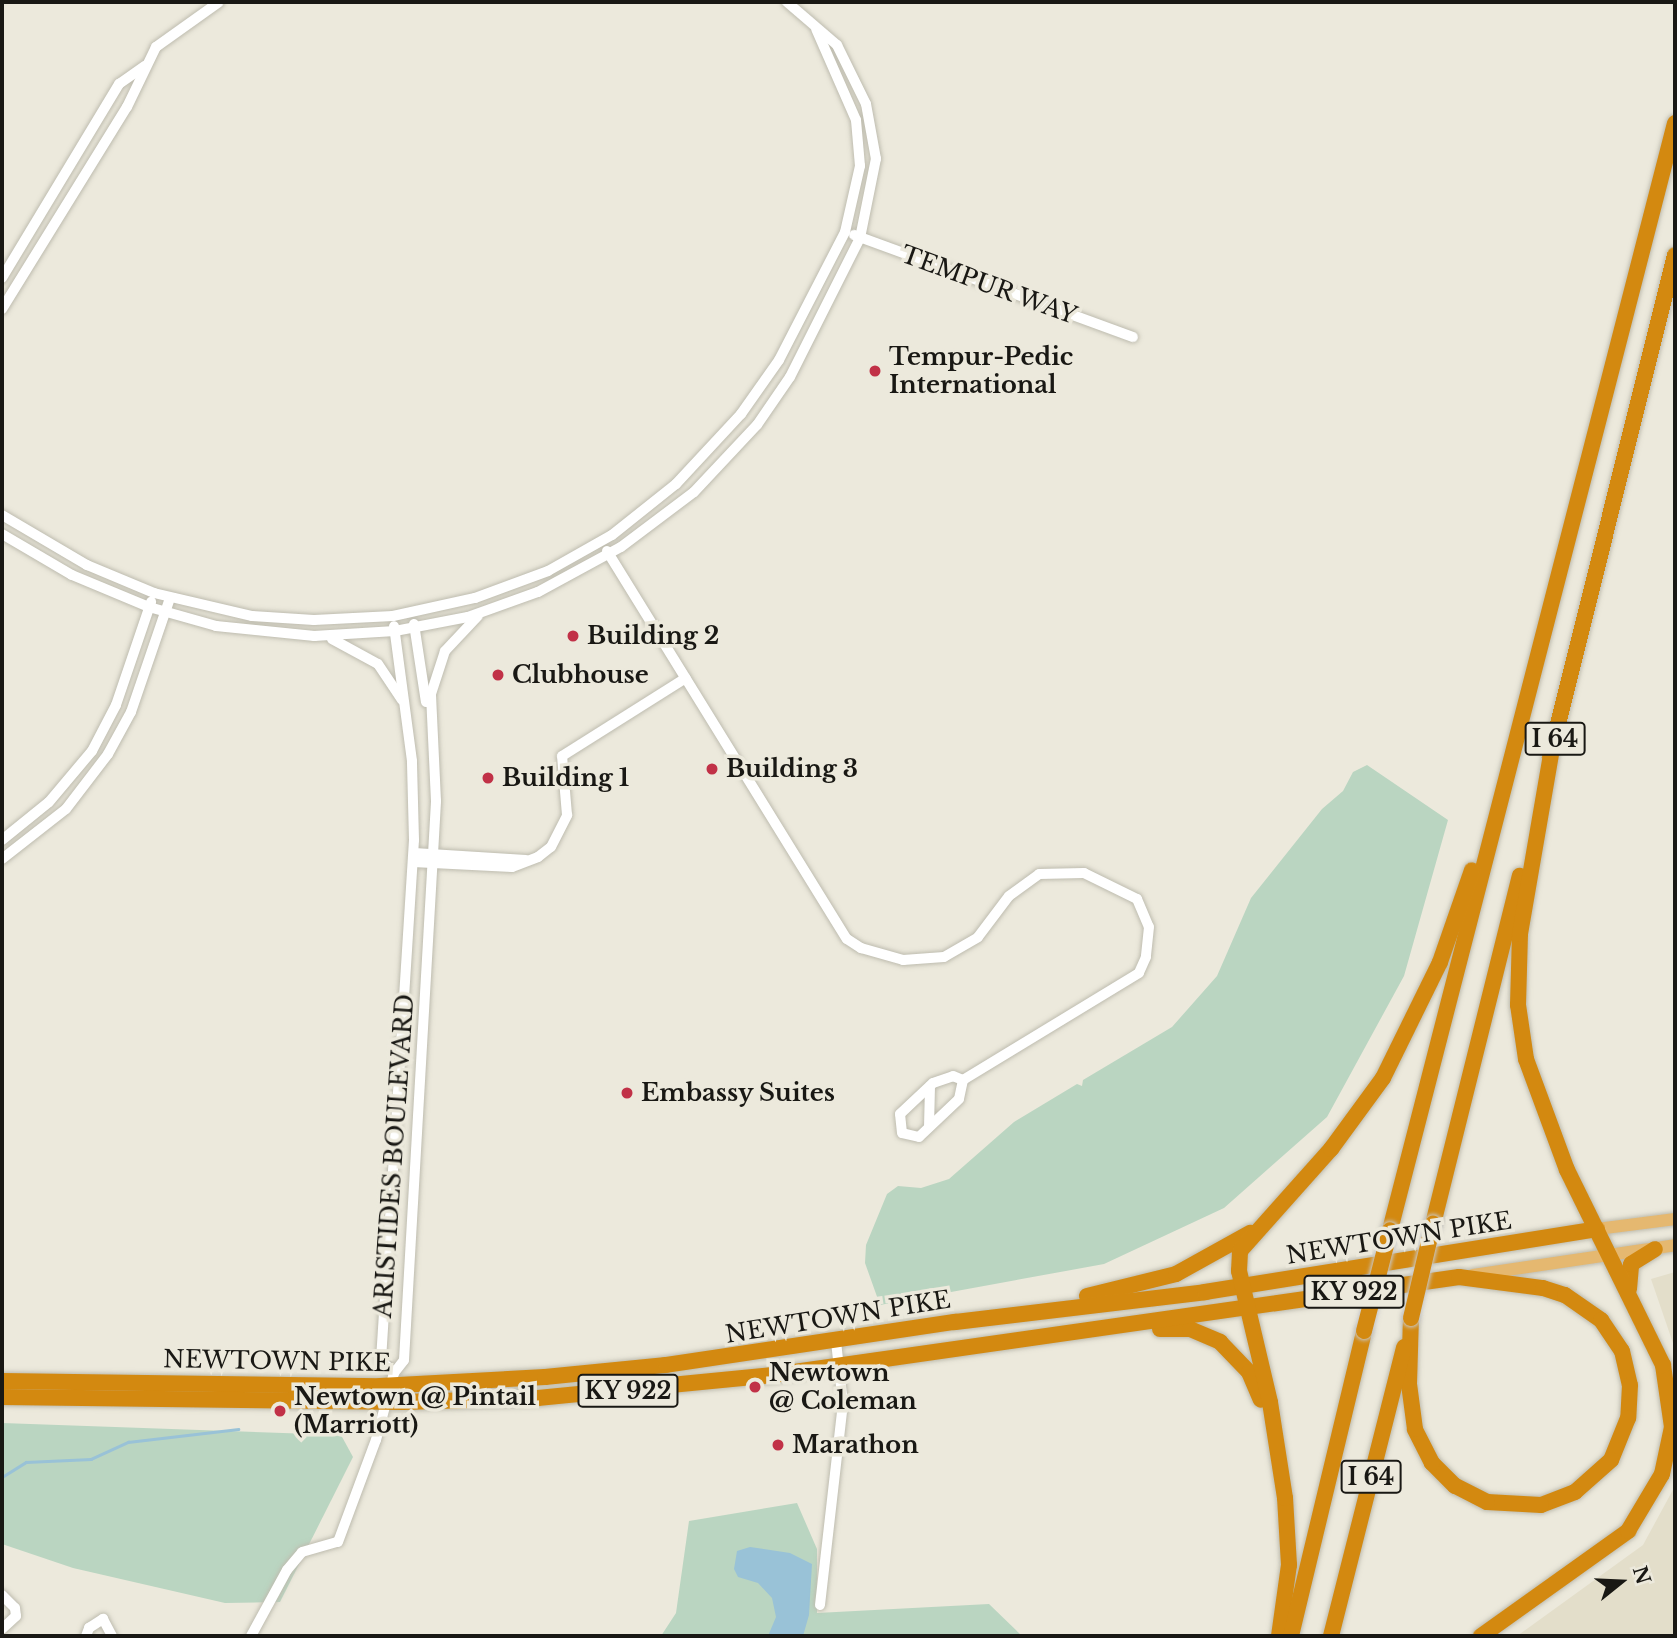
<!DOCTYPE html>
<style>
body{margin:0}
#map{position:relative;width:1677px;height:1638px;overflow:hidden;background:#ece9dc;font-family:"Libre Baskerville",serif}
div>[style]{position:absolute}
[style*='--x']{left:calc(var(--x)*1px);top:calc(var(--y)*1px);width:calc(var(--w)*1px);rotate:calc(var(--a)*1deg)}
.built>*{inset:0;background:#e3deca}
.green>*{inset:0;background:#bad5c1}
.water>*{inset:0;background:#99c2d7}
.stream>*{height:2.5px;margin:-1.25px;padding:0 1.25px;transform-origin:1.25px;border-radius:1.25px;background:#99c2d7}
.roads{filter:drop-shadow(0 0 2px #bebcaf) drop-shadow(0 0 2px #bebcaf)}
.minor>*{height:10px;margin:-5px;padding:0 5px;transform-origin:5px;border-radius:5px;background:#fff}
.major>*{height:12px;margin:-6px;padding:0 6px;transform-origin:6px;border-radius:6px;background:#e5b870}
.highway>*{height:16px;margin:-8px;padding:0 8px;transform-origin:8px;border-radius:8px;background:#d38910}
.bridges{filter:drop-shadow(0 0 2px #c8c8c7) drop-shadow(0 0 2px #c8c8c7)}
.highway-bridge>*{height:16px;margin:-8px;padding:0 8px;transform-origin:8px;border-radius:8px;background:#d38910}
.dots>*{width:19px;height:19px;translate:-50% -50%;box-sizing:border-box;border:4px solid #ece9dc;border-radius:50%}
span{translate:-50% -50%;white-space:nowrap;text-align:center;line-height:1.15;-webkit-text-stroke:7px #ece9dc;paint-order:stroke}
.shield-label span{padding:2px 5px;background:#ece9dc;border:2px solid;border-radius:5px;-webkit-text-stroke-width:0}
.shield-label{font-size:23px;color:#191814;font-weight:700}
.street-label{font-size:24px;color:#191814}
.poi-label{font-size:24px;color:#191814;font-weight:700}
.left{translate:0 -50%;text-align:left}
.frame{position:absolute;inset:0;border:4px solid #191814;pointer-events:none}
.north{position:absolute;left:1586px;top:1547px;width:70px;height:70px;-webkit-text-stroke:5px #ece9dc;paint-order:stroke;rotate:72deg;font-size:19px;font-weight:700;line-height:28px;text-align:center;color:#191814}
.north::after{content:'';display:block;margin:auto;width:24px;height:32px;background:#191814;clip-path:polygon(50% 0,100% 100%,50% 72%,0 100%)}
</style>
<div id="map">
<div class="built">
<div style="clip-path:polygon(1675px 1272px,1675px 1349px,1651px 1279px)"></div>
<div style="clip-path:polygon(1675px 1486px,1675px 1636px,1517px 1636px,1643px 1545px)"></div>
</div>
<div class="green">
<div style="clip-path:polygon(1367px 765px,1448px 820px,1404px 976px,1327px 1117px,1224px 1208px,1104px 1264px,880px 1305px,865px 1263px,866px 1245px,887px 1194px,898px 1186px,921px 1188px,949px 1179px,1014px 1122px,1077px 1084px,1082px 1086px,1083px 1080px,1172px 1027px,1217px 976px,1251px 898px,1322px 809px,1343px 791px,1353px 772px)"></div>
<div style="clip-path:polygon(2px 1423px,341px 1435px,353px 1457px,280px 1602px,225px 1603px,73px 1568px,2px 1544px)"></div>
<div style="clip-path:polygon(797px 1503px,817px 1549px,817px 1613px,989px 1604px,1022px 1636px,661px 1636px,676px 1613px,689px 1521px)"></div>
</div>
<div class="water">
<div style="clip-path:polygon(750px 1547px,790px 1553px,812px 1564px,809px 1615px,803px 1636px,768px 1636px,776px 1617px,772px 1598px,758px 1583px,738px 1577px,734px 1569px,737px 1551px)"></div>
</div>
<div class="stream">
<div style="--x:2;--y:1477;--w:28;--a:-32"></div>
<div style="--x:26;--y:1462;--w:65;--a:-2.6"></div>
<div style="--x:91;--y:1459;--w:41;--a:-24.7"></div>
<div style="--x:128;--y:1442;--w:111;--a:-6.7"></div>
</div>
<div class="roads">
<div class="minor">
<div style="--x:854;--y:235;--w:297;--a:20.1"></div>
<div style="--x:2;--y:278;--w:227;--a:-58.9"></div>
<div style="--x:119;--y:84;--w:32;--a:-35"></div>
<div style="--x:2;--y:309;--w:238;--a:-58.3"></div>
<div style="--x:127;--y:107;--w:67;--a:-64.2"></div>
<div style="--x:156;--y:47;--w:77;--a:-35.5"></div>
<div style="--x:2;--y:515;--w:99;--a:30.5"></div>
<div style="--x:87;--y:565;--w:73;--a:22.7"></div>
<div style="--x:154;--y:593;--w:101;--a:13.2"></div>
<div style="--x:252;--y:616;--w:62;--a:3.7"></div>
<div style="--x:314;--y:620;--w:79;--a:-2.9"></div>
<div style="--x:393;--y:616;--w:84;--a:-12.4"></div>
<div style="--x:475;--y:598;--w:78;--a:-20.3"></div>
<div style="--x:548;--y:571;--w:73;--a:-29.4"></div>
<div style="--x:612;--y:535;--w:82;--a:-38.6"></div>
<div style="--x:676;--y:484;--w:96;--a:-47.1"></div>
<div style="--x:741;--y:414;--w:66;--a:-54.9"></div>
<div style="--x:779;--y:360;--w:144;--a:-62.7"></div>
<div style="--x:845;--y:232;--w:68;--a:-77.2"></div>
<div style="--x:860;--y:166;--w:46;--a:-95"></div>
<div style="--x:856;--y:120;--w:99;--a:-113.7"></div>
<div style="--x:2;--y:534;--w:81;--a:30.4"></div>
<div style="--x:72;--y:575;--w:83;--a:22.6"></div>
<div style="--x:149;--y:607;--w:70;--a:15.8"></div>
<div style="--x:216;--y:626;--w:99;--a:5.8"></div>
<div style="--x:314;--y:636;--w:81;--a:-3.5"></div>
<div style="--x:395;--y:631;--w:74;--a:-10.9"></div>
<div style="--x:468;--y:617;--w:74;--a:-19.7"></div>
<div style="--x:538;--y:592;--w:94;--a:-28.5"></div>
<div style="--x:621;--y:547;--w:91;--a:-37"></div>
<div style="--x:694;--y:492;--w:92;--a:-46.8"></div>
<div style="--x:757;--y:425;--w:58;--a:-55.5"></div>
<div style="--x:790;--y:377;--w:156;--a:-63.3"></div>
<div style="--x:860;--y:238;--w:81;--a:-78.6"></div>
<div style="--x:876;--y:159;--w:56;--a:-100.3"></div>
<div style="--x:866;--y:104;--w:66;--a:-116.2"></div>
<div style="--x:837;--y:45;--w:66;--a:-139.3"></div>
<div style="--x:607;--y:551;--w:456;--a:58.3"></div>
<div style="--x:847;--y:939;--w:17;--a:33"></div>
<div style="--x:861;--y:948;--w:44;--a:15.9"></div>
<div style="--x:903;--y:960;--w:41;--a:-4.2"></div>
<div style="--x:944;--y:957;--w:39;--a:-30"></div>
<div style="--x:978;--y:937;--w:51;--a:-52.9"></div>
<div style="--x:1009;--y:896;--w:37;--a:-36"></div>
<div style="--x:1039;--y:874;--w:45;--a:-1.3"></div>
<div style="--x:1084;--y:873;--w:59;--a:26.1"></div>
<div style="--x:1137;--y:899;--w:30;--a:67"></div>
<div style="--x:1149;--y:927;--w:30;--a:96"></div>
<div style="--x:1146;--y:957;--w:17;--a:114"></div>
<div style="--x:1139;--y:973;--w:206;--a:148.7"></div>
<div style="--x:414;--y:624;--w:79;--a:81.3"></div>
<div style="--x:332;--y:639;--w:52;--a:28.5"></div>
<div style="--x:378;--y:664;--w:43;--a:56.3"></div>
<div style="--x:2;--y:840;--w:60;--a:-39"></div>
<div style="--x:49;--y:802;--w:67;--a:-49.9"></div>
<div style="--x:92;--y:751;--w:52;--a:-62.4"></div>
<div style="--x:116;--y:705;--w:109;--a:-71.2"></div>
<div style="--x:414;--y:853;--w:112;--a:3.6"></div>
<div style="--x:2;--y:859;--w:81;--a:-38"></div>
<div style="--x:66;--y:809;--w:69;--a:-52.6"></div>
<div style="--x:108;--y:754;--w:48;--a:-61.3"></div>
<div style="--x:131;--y:712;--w:120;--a:-71.1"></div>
<div style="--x:413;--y:862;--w:99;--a:2.9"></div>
<div style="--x:512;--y:867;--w:28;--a:-21"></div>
<div style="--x:538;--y:857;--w:16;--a:-38"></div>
<div style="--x:551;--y:847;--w:36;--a:-63"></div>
<div style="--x:567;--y:815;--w:59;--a:-94.8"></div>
<div style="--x:562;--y:756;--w:146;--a:-32.2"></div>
<div style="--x:953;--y:1076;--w:11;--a:22"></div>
<div style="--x:963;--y:1080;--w:19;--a:102"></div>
<div style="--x:959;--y:1099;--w:55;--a:136.5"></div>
<div style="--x:919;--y:1137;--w:17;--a:-167"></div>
<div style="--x:902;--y:1133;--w:19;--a:-96"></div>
<div style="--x:900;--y:1114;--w:45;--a:-43.2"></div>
<div style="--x:933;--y:1083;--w:21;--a:-19"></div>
<div style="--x:929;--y:1127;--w:41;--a:-88.6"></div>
<div style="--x:394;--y:1373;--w:18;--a:-135"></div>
<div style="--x:381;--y:1360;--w:521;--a:-86.37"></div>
<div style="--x:414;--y:840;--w:79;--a:-91.5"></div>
<div style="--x:412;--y:761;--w:136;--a:-97.6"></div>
<div style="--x:2;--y:1595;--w:18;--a:45"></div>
<div style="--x:15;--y:1608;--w:8;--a:83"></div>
<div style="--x:16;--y:1616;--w:19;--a:137"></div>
<div style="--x:820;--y:1605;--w:202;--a:-83.5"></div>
<div style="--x:843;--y:1404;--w:62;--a:-96.4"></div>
<div style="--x:86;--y:1636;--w:9;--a:-69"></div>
<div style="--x:89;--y:1628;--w:17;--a:-33"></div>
<div style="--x:103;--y:1619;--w:19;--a:62"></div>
<div style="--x:251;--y:1636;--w:75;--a:-61.4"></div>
<div style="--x:287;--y:1570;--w:23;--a:-50"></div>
<div style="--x:302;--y:1552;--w:37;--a:-16"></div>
<div style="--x:338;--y:1542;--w:109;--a:-69.6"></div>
<div style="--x:376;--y:1440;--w:69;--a:-75"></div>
<div style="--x:394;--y:1373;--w:16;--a:-52"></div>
<div style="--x:404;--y:1360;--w:560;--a:-86.72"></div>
<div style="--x:436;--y:801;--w:107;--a:-92.7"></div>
<div style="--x:431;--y:694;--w:45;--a:-72"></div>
<div style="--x:445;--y:651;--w:48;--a:-46.7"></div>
</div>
<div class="major">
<div style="--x:1597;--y:1229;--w:79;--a:-7.3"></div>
<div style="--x:1473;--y:1275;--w:204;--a:-8.4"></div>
</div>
<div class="highway">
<div style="--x:1550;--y:756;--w:516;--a:-75.99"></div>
<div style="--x:1433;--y:1224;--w:359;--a:-76"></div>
<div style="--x:1390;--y:1230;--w:1143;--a:-75.56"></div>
<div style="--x:1629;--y:1289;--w:25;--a:-85"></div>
<div style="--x:1631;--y:1264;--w:28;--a:-32"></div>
<div style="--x:1087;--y:1296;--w:92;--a:-13.9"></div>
<div style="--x:1176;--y:1274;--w:85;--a:-29"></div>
<div style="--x:1160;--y:1329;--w:30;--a:0"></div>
<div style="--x:1190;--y:1329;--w:33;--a:23"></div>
<div style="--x:1220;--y:1342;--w:42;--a:46"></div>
<div style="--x:1249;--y:1372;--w:30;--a:67"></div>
<div style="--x:2;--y:1381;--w:378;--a:0.8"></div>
<div style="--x:380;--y:1386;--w:165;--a:-3.1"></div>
<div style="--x:545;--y:1377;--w:122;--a:-5.7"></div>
<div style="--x:666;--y:1365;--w:292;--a:-8.5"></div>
<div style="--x:955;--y:1322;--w:252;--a:-6.8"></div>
<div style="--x:1205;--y:1292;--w:397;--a:-9.1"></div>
<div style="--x:2;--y:1397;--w:401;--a:0.7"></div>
<div style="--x:403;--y:1402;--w:135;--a:-1.7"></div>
<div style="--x:538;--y:1398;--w:236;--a:-5.6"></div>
<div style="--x:773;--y:1375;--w:693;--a:-8.13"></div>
<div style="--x:1459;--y:1277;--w:85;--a:7.5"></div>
<div style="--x:1543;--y:1288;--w:23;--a:18"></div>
<div style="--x:1565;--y:1295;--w:44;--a:34.8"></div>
<div style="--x:1601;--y:1320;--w:37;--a:56"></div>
<div style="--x:1622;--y:1351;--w:35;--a:77"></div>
<div style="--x:1630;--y:1385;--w:33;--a:93"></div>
<div style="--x:1628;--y:1418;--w:45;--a:112"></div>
<div style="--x:1611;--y:1460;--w:48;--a:138.4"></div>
<div style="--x:1575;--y:1492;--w:36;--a:159"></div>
<div style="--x:1541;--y:1505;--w:54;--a:-176.8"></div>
<div style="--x:1487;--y:1502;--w:36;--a:-153"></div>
<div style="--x:1455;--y:1486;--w:33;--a:-135"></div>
<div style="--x:1432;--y:1463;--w:38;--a:-117"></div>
<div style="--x:1415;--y:1429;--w:45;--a:-97.6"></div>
<div style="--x:1409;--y:1384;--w:66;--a:-88.3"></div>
<div style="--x:1279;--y:1636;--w:72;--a:-82"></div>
<div style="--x:1289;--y:1565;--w:67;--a:-93.4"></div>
<div style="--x:1285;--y:1498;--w:97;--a:-98.9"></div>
<div style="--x:1270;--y:1402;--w:135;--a:-103.3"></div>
<div style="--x:1239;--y:1271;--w:20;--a:-87"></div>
<div style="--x:1240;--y:1251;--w:137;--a:-48.3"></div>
<div style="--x:1331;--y:1149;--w:88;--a:-53.8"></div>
<div style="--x:1383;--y:1078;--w:129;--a:-63.8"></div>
<div style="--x:1440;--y:962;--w:97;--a:-70.8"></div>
<div style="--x:1291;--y:1636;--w:314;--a:-76.5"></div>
<div style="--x:1331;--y:1636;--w:298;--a:-75.8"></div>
<div style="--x:1481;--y:1636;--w:181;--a:-35.5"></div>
<div style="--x:1628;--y:1531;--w:66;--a:-59.2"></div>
<div style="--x:1662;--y:1474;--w:48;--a:-78"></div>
<div style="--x:1672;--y:1427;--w:63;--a:-98.3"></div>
<div style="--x:1663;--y:1365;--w:217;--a:-116.2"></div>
<div style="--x:1567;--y:1170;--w:118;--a:-110.3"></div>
<div style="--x:1526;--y:1059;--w:55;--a:-98.4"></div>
<div style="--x:1518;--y:1005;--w:71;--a:-88.4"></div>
<div style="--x:1520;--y:934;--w:189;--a:-80.2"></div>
</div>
</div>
<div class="bridges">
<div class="highway-bridge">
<div style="--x:1411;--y:1318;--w:97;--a:-76.8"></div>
<div style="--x:1364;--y:1331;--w:104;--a:-75.6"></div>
</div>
</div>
<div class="dots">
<div style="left:875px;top:371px;background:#c13147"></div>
<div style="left:573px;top:636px;background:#c13147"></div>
<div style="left:498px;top:675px;background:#c13147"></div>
<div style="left:712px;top:769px;background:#c13147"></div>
<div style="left:488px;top:778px;background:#c13147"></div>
<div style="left:627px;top:1093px;background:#c13147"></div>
<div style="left:755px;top:1387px;background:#c13147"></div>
<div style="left:280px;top:1411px;background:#c13147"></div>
<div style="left:778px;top:1445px;background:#c13147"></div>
</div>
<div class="shield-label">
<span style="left:1555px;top:739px">I 64</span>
<span style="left:1354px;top:1292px">KY 922</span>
<span style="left:628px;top:1391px">KY 922</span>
<span style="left:1371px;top:1477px">I 64</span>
</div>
<div class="street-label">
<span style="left:989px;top:285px;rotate:20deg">TEMPUR WAY</span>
<span style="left:394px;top:1156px;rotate:-86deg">ARISTIDES BOULEVARD</span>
<span style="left:1399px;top:1238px;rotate:-9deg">NEWTOWN PIKE</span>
<span style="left:838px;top:1317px;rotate:-9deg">NEWTOWN PIKE</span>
<span style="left:277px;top:1361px;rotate:1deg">NEWTOWN PIKE</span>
</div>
<div class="poi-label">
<span class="left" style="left:889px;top:371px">Tempur-Pedic<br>International</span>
<span class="left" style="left:587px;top:636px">Building 2</span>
<span class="left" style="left:512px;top:675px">Clubhouse</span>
<span class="left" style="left:726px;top:769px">Building 3</span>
<span class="left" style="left:502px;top:778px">Building 1</span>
<span class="left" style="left:641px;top:1093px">Embassy Suites</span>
<span class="left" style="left:769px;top:1387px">Newtown<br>@ Coleman</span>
<span class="left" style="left:294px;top:1411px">Newtown @ Pintail<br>(Marriott)</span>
<span class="left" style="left:792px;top:1445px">Marathon</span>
</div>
<div class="frame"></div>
<div class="north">N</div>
</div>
